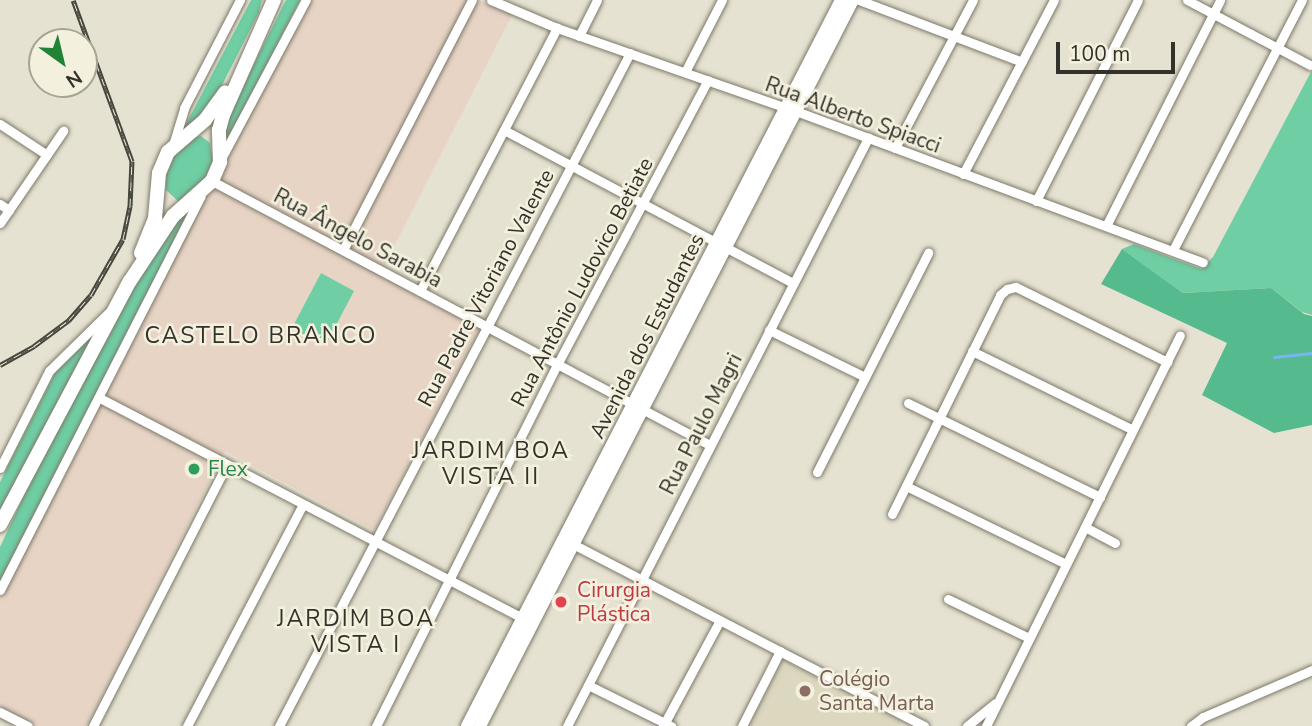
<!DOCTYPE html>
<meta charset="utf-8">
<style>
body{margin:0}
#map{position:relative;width:1312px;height:726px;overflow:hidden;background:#e6e2d1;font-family:"Nunito Sans",sans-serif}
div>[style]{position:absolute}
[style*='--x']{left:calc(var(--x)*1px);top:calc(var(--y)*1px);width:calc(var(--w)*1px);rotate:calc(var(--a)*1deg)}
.industrial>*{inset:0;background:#e7d4c5}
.built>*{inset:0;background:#dcd7bf}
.green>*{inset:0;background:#6fcea4}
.forest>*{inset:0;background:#56ba8f}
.stream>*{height:2.5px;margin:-1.25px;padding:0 1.25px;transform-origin:1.25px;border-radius:1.25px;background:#77b4f5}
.roads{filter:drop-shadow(0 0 2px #7d796a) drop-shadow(0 0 2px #7d796a)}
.street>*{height:9px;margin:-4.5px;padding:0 4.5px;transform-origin:4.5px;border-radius:4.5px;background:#fff}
.secondary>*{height:12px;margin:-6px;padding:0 6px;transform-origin:6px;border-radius:6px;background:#fff}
.primary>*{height:14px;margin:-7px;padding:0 7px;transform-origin:7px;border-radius:7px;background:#fff}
.rail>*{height:5px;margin-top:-2.5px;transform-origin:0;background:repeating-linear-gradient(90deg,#f3f0de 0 8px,#46453d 0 16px);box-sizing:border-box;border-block:2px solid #46453d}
.dots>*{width:19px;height:19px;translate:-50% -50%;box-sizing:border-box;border:4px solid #f3f0de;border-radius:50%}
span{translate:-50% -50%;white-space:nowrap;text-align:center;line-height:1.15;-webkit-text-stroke:5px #f3f0de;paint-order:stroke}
.street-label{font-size:21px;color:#32312a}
.leisure-label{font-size:21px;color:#27864d}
.left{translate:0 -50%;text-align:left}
.health-label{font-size:21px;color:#be3a42}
.education-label{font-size:21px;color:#785e54}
.neighbourhood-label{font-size:23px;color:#32312a;letter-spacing:2px}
.north{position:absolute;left:28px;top:28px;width:70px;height:70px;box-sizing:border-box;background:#f3f0de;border:2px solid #a6a496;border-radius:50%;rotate:146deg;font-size:19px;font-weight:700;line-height:28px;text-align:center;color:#32312a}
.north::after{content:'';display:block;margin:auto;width:24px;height:32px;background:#228235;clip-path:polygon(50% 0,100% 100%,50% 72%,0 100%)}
.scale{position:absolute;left:1056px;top:42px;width:119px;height:32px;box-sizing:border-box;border:4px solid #32312a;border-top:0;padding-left:9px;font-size:21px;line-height:24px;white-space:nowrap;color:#32312a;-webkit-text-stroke:5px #f3f0de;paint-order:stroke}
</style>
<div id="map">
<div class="industrial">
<div style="clip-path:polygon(307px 0,478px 0,513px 13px,380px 274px,481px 327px,374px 530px,225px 451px,86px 726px,38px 726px,0 707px,0 594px)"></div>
</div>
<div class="built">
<div style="clip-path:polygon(783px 660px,902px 721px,899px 726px,750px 726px)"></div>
</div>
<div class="green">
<div style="clip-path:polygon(251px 0,262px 0,259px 12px,211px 107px,191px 125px,185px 126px)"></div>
<div style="clip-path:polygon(286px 0,300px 0,227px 143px,222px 138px,227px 118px)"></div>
<div style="clip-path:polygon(1312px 70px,1312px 315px,1302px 312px,1271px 288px,1183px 293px,1122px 249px,1134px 244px,1201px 269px,1213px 257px)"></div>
<div style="clip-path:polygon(194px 137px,201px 136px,210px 143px,213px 161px,208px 179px,185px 200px,178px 201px,166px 190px,166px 175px,177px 150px)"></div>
<div style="clip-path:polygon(203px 193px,0 582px,0 547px,71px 396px,173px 220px)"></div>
<div style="clip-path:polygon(321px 273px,354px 291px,325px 346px,292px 328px)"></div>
<div style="clip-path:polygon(105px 321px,0 515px,0 482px,60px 363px)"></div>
</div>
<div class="forest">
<div style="clip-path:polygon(1122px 249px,1183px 293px,1271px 288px,1304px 314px,1312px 316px,1312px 425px,1274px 433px,1202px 395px,1227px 343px,1101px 284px)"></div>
</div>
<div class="stream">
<div style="--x:1274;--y:357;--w:38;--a:-6"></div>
</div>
<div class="roads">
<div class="street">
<div style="--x:491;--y:0;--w:72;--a:23"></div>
<div style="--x:557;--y:28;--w:253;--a:19.2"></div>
<div style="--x:796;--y:111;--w:434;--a:20.4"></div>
<div style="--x:859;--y:0;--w:174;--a:20.8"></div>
<div style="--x:1187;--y:0;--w:139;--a:27.9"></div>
<div style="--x:579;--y:36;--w:40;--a:-63.4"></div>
<div style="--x:685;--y:72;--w:81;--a:-62.8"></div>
<div style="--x:0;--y:124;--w:56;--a:33.4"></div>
<div style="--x:504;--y:130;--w:327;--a:27.9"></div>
<div style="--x:173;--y:145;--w:39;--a:-73"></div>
<div style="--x:184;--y:108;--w:122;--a:-62.6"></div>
<div style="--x:895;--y:148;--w:167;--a:-62.2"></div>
<div style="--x:222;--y:157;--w:178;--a:-61.9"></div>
<div style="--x:963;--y:174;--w:196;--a:-62.4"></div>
<div style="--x:212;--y:181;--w:564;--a:27.93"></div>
<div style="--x:1036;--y:201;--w:225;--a:-63.1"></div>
<div style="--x:0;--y:204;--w:11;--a:34"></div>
<div style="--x:0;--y:223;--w:112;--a:-55.6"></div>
<div style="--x:1106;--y:226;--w:253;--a:-63.2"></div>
<div style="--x:343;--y:250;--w:281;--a:-62.7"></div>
<div style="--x:1173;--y:250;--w:281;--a:-62.7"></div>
<div style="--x:420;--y:291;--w:297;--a:-62.5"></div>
<div style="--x:769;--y:330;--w:107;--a:26.1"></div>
<div style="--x:972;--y:351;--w:179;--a:26.1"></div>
<div style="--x:100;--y:398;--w:481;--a:27.5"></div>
<div style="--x:908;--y:403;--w:214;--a:26.1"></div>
<div style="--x:0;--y:468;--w:109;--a:-63.2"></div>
<div style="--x:49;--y:371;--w:84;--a:-44.5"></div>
<div style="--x:817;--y:472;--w:246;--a:-63.1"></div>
<div style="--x:906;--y:486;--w:178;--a:26"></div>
<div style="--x:892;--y:514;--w:244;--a:-63.7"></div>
<div style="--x:1000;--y:295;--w:9;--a:-41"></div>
<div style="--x:1007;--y:289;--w:9;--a:-13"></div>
<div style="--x:1016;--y:287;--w:169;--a:26.4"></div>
<div style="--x:1085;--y:527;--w:34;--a:28"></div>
<div style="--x:569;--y:542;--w:400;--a:27.4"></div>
<div style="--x:0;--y:590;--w:442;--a:-63"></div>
<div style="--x:948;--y:599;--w:90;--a:25.7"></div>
<div style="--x:588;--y:685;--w:93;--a:26.3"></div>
<div style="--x:0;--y:712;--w:31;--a:27"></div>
<div style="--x:93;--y:726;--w:294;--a:-62.9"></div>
<div style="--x:187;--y:726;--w:250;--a:-62.4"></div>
<div style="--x:279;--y:726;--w:759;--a:-62.46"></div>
<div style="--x:376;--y:726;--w:406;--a:-63.4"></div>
<div style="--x:558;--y:363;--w:320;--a:-62.1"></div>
<div style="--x:567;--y:726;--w:661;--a:-62.89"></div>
<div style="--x:663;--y:726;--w:120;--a:-61.7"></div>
<div style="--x:742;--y:726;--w:84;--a:-63.1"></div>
<div style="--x:967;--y:726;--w:36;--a:-39"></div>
<div style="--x:986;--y:726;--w:436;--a:-63.6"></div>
<div style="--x:1191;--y:726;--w:15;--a:-37"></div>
<div style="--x:1203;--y:717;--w:119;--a:-23.3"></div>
</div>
<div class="secondary">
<div style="--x:467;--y:726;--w:817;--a:-62.74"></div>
<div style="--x:480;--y:726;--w:816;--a:-62.81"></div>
</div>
<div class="primary">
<div style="--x:141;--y:253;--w:38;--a:-68"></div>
<div style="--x:155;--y:218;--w:45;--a:-84.9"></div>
<div style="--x:159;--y:173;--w:23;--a:-67"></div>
<div style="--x:168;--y:152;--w:49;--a:-40.9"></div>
<div style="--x:205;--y:120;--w:34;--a:-54"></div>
<div style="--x:0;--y:525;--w:276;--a:-62"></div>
<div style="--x:130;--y:281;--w:78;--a:-56.5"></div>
<div style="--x:173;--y:216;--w:52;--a:-41.9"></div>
<div style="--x:212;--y:181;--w:21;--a:-67"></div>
<div style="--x:220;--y:162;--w:32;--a:-92"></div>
<div style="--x:219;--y:130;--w:16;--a:-75"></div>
<div style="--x:223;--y:115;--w:126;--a:-66.1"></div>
</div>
</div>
<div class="rail">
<div style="--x:0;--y:365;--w:39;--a:-29"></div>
<div style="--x:34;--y:346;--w:44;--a:-36.6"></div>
<div style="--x:69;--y:320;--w:33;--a:-49"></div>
<div style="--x:91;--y:295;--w:64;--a:-60.3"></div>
<div style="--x:123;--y:239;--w:34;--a:-78"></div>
<div style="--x:130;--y:206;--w:45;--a:-87.5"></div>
<div style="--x:132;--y:161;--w:171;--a:-110.1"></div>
</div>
<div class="dots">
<div style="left:194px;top:469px;background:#2e9e5b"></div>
<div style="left:561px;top:602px;background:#e0444e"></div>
<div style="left:805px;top:691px;background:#8d6e63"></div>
</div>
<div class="street-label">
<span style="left:853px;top:115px;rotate:20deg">Rua Alberto Spiacci</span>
<span style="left:358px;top:238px;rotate:28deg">Rua Ângelo Sarabia</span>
<span style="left:582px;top:282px;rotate:-62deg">Rua Antônio Ludovico Betiate</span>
<span style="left:486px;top:288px;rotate:-62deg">Rua Padre Vitoriano Valente</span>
<span style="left:647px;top:336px;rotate:-63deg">Avenida dos Estudantes</span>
<span style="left:701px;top:424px;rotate:-63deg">Rua Paulo Magri</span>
</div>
<div class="leisure-label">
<span class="left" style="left:208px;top:469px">Flex</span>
</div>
<div class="health-label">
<span class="left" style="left:577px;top:602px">Cirurgia<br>Plástica</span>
</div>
<div class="education-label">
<span class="left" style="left:819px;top:691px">Colégio<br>Santa Marta</span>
</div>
<div class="neighbourhood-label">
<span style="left:261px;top:336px">CASTELO BRANCO</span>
<span style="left:491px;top:464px">JARDIM BOA<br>VISTA II</span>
<span style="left:356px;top:632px">JARDIM BOA<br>VISTA I</span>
</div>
<div class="north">N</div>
<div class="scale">100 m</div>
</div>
